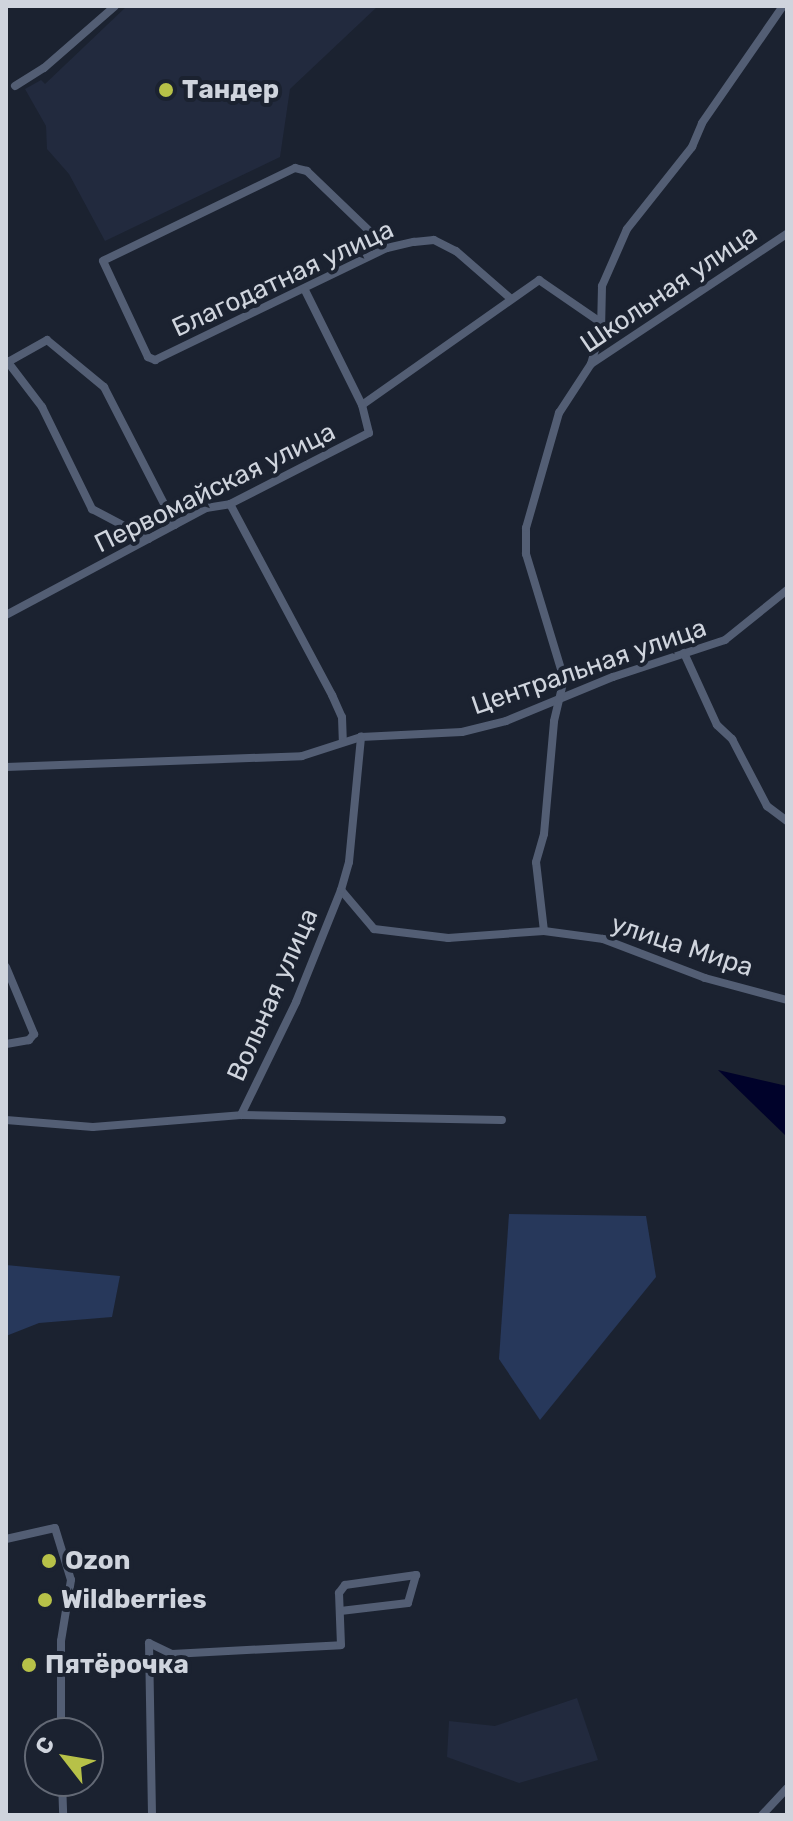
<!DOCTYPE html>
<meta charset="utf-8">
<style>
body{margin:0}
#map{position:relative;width:793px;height:1821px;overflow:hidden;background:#1b2230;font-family:Rubik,sans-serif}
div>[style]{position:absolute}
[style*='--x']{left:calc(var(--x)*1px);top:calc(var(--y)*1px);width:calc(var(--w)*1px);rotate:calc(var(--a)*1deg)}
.built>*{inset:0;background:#222a3e}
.green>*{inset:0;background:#27385b}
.water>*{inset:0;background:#00022a}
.street>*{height:8px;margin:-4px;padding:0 4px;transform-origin:4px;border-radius:4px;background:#535e74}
.dots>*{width:22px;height:22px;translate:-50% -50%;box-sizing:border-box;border:4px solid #1b2230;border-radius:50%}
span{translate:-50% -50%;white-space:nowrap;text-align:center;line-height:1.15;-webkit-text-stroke:8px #1b2230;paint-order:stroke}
.poi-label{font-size:26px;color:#cfd4dd;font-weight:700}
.left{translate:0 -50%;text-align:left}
.street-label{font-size:26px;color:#cfd4dd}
.frame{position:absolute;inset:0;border:8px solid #cfd4dd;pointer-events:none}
.north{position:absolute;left:24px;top:1717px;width:80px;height:80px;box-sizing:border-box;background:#1b2230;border:2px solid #636975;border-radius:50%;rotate:301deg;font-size:22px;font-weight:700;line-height:32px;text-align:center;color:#cfd4dd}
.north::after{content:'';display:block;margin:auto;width:28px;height:36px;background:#b7c148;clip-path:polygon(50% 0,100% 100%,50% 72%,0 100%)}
</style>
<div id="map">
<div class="built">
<div style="clip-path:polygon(127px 6px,378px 6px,290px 89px,280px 157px,105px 241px,69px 174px,47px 149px,46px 126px,25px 89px,41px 80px,45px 84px)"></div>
<div style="clip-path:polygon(577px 1698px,598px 1760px,519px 1783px,447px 1757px,449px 1721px,495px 1726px)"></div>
</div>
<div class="green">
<div style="clip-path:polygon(509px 1214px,646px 1216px,656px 1277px,540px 1420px,499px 1359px)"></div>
<div style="clip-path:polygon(6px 1265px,120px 1276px,112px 1317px,39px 1323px,6px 1336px)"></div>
</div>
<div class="water">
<div style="clip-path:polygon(718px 1070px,787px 1086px,787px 1137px)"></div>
</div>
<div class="street">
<div style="--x:15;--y:86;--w:34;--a:-32"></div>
<div style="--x:44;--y:68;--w:94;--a:-41.1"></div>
<div style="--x:387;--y:248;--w:111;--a:-136.1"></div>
<div style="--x:307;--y:171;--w:12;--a:-166"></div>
<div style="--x:295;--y:168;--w:213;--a:154.2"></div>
<div style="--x:103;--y:261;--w:106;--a:64.9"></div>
<div style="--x:148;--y:357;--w:8;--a:23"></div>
<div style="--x:155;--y:360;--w:258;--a:-25.8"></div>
<div style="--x:387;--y:248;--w:28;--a:-13"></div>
<div style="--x:414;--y:242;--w:20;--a:-6"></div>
<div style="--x:434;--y:240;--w:25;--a:27"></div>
<div style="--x:456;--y:251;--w:72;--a:41"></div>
<div style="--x:7;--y:361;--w:58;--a:52.7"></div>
<div style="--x:42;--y:407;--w:114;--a:63.9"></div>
<div style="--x:92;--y:509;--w:64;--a:27.8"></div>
<div style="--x:8;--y:362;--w:45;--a:-29.4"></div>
<div style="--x:47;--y:340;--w:74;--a:39.5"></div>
<div style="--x:104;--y:387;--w:155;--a:62.8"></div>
<div style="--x:591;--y:364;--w:35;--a:-74"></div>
<div style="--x:601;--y:330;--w:44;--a:-88.7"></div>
<div style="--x:602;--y:286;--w:62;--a:-66.3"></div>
<div style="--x:627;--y:229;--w:105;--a:-51.6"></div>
<div style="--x:692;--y:147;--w:26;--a:-67"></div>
<div style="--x:702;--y:123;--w:142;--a:-55.3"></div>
<div style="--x:362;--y:405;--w:217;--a:-35.2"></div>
<div style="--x:539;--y:280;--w:74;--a:34.5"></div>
<div style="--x:230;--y:504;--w:217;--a:61.9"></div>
<div style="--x:332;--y:695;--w:24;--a:66"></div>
<div style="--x:342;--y:717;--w:25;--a:88"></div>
<div style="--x:6;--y:615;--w:227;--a:-28.1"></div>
<div style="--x:206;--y:508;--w:24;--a:-9"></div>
<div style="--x:230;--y:504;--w:156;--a:-27.1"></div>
<div style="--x:369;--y:433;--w:29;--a:-104"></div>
<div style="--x:362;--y:405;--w:128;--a:-116.4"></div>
<div style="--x:684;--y:653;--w:79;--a:65.4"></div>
<div style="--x:717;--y:725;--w:21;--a:43"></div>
<div style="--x:732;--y:739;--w:76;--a:62.4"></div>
<div style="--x:767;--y:806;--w:25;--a:37"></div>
<div style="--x:6;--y:767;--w:296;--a:-2.1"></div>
<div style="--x:302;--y:756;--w:62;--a:-17.9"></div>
<div style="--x:361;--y:737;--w:101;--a:-2.8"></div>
<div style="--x:462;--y:732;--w:45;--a:-14"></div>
<div style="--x:506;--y:721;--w:116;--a:-22.4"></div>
<div style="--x:613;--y:677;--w:118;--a:-18.3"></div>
<div style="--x:725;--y:640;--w:80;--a:-38.9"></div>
<div style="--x:341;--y:890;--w:51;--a:49.8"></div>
<div style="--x:374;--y:929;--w:75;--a:6.9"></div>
<div style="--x:448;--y:938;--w:96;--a:-4.2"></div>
<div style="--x:544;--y:931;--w:60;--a:7.7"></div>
<div style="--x:603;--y:939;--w:109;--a:20.9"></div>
<div style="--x:705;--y:978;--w:85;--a:15"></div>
<div style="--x:544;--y:931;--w:69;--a:-96.6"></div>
<div style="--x:536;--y:862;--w:29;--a:-74"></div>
<div style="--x:544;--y:834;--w:113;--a:-84.9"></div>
<div style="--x:554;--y:721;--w:43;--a:-76.6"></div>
<div style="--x:564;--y:679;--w:131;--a:-106.9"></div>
<div style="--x:526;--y:554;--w:26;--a:-90"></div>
<div style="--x:526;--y:528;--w:120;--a:-74"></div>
<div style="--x:559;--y:413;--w:59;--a:-56.9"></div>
<div style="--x:591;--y:364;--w:235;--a:-33.6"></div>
<div style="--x:6;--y:967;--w:73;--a:67.3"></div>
<div style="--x:34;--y:1034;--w:8;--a:130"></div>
<div style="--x:29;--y:1040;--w:23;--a:170"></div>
<div style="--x:241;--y:1115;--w:126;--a:-64"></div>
<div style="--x:296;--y:1002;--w:121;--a:-68.1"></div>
<div style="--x:341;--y:890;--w:29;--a:-74"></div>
<div style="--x:349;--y:862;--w:126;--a:-84.5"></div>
<div style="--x:6;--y:1120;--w:87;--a:4.6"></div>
<div style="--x:93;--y:1127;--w:148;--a:-4.6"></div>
<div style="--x:241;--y:1115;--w:261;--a:1.1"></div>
<div style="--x:6;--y:1539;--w:50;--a:-12.7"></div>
<div style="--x:55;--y:1528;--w:54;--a:72.9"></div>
<div style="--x:71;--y:1580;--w:62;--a:99.3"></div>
<div style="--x:61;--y:1641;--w:92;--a:90"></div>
<div style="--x:149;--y:1643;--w:25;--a:26"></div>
<div style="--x:172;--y:1654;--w:169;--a:-3"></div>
<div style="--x:341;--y:1645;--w:52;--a:-92.2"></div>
<div style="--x:339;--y:1593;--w:10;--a:-53"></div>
<div style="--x:345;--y:1585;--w:72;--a:-8"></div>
<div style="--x:416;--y:1575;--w:29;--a:106"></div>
<div style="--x:408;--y:1603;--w:68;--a:173.3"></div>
<div style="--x:149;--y:1643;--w:172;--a:89"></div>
<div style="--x:62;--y:1781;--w:34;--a:88"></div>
<div style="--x:762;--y:1815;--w:37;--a:-47"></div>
</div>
<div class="dots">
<div style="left:166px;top:90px;background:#b7c148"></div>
<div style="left:49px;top:1561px;background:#b7c148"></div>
<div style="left:45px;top:1600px;background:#b7c148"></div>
<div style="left:29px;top:1665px;background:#b7c148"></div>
</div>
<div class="poi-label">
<span class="left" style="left:182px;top:90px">Тандер</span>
<span class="left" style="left:65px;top:1561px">Ozon</span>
<span class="left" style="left:61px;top:1600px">Wildberries</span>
<span class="left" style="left:45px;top:1665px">Пятёрочка</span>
</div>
<div class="street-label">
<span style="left:283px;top:279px;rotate:-25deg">Благодатная улица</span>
<span style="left:669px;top:289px;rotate:-34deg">Школьная улица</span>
<span style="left:215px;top:488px;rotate:-26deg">Первомайская улица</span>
<span style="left:589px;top:667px;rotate:-19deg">Центральная улица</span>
<span style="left:682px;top:946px;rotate:18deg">улица Мира</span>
<span style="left:273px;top:995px;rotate:-66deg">Вольная улица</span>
</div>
<div class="frame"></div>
<div class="north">С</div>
</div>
